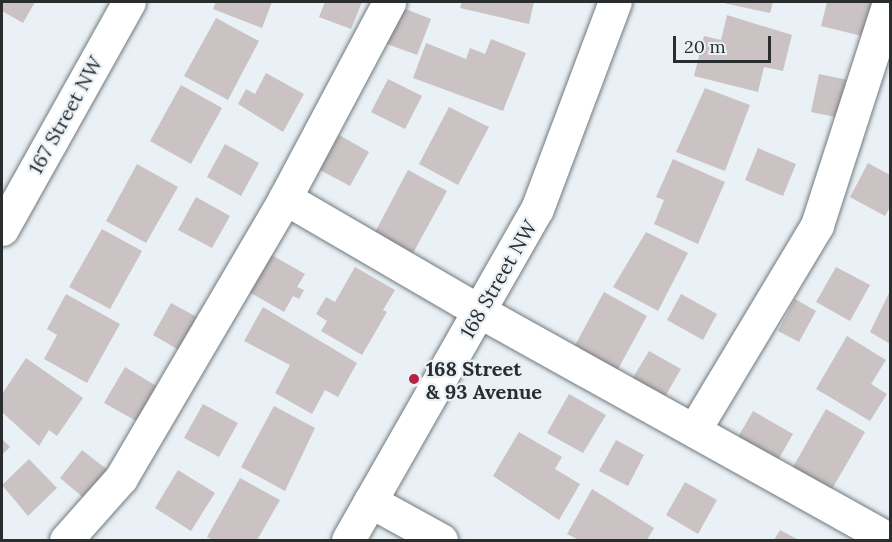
<!DOCTYPE html>
<style>
body{margin:0}
#map{position:relative;width:892px;height:542px;overflow:hidden;background:#e9f1f6;font-family:Lora,serif}
div>[style]{position:absolute}
[style*='--x']{left:calc(var(--x)*1px);top:calc(var(--y)*1px);width:calc(var(--w)*1px);rotate:calc(var(--a)*1deg)}
.building>*{inset:0;background:#cbc2c3}
.roads{filter:drop-shadow(0 0 2px #72797d) drop-shadow(0 0 2px #72797d)}
.minor>*{height:33px;margin:-16.5px;padding:0 16.5px;transform-origin:16.5px;border-radius:16.5px;background:#fff}
.dots>*{width:16px;height:16px;translate:-50% -50%;box-sizing:border-box;border:3px solid #e9f1f6;border-radius:50%}
span{translate:-50% -50%;white-space:nowrap;text-align:center;line-height:1.15;-webkit-text-stroke:4.5px #e9f1f6;paint-order:stroke}
.street-label{font-size:20px;color:#2a2d2e}
.poi-label{font-size:20px;color:#2a2d2e;font-weight:700}
.left{translate:0 -50%;text-align:left}
.frame{position:absolute;inset:0;border:3px solid #2a2d2e;pointer-events:none}
.scale{position:absolute;left:673px;top:36px;width:98px;height:27px;box-sizing:border-box;border:3px solid #2a2d2e;border-top:0;padding-left:8px;font-size:18px;line-height:21px;white-space:nowrap;color:#2a2d2e;-webkit-text-stroke:4px #e9f1f6;paint-order:stroke}
</style>
<div id="map">
<div class="building">
<div style="clip-path:polygon(2px 2px,35px 2px,23px 23px,2px 11px)"></div>
<div style="clip-path:polygon(216px 2px,272px 2px,262px 28px,213px 9px)"></div>
<div style="clip-path:polygon(325px 2px,362px 2px,351px 29px,319px 17px)"></div>
<div style="clip-path:polygon(462px 2px,534px 2px,529px 24px,460px 8px)"></div>
<div style="clip-path:polygon(719px 2px,773px 2px,770px 13px)"></div>
<div style="clip-path:polygon(827px 2px,875px 2px,866px 37px,821px 26px)"></div>
<div style="clip-path:polygon(393px 4px,431px 19px,417px 55px,379px 41px)"></div>
<div style="clip-path:polygon(727px 15px,792px 35px,783px 71px,764px 67px,758px 92px,694px 76px,704px 36px,721px 40px)"></div>
<div style="clip-path:polygon(216px 18px,259px 41px,228px 100px,184px 76px)"></div>
<div style="clip-path:polygon(491px 39px,526px 53px,503px 111px,413px 78px,426px 43px,466px 59px,470px 48px,485px 54px)"></div>
<div style="clip-path:polygon(266px 73px,304px 94px,283px 132px,238px 104px,246px 89px,255px 94px)"></div>
<div style="clip-path:polygon(819px 74px,853px 81px,845px 119px,811px 112px)"></div>
<div style="clip-path:polygon(388px 79px,422px 96px,405px 129px,371px 112px)"></div>
<div style="clip-path:polygon(181px 85px,222px 108px,191px 164px,150px 141px)"></div>
<div style="clip-path:polygon(705px 88px,750px 105px,725px 171px,676px 152px)"></div>
<div style="clip-path:polygon(449px 107px,489px 127px,458px 185px,419px 164px)"></div>
<div style="clip-path:polygon(339px 135px,369px 152px,350px 186px,320px 170px)"></div>
<div style="clip-path:polygon(225px 144px,259px 163px,241px 196px,207px 177px)"></div>
<div style="clip-path:polygon(758px 148px,796px 164px,783px 196px,745px 180px)"></div>
<div style="clip-path:polygon(673px 159px,725px 182px,698px 244px,654px 224px,664px 200px,656px 197px)"></div>
<div style="clip-path:polygon(868px 163px,890px 175px,890px 207px,885px 216px,850px 197px)"></div>
<div style="clip-path:polygon(137px 164px,178px 187px,146px 243px,106px 221px)"></div>
<div style="clip-path:polygon(408px 170px,447px 191px,412px 255px,374px 234px)"></div>
<div style="clip-path:polygon(196px 197px,230px 216px,212px 248px,178px 230px)"></div>
<div style="clip-path:polygon(102px 229px,142px 251px,110px 309px,69px 287px)"></div>
<div style="clip-path:polygon(646px 232px,688px 253px,658px 311px,613px 287px)"></div>
<div style="clip-path:polygon(270px 254px,305px 274px,297px 287px,304px 290px,299px 299px,293px 296px,284px 312px,249px 292px)"></div>
<div style="clip-path:polygon(355px 267px,395px 290px,383px 310px,387px 312px,362px 355px,321px 331px,327px 321px,316px 314px,326px 297px,335px 302px)"></div>
<div style="clip-path:polygon(836px 267px,870px 285px,850px 321px,816px 302px)"></div>
<div style="clip-path:polygon(890px 291px,890px 344px,870px 332px)"></div>
<div style="clip-path:polygon(604px 292px,647px 316px,617px 371px,574px 347px)"></div>
<div style="clip-path:polygon(66px 294px,120px 324px,87px 383px,44px 359px,57px 335px,47px 329px)"></div>
<div style="clip-path:polygon(681px 294px,717px 314px,703px 340px,667px 320px)"></div>
<div style="clip-path:polygon(795px 299px,816px 311px,799px 342px,778px 331px)"></div>
<div style="clip-path:polygon(171px 303px,197px 317px,179px 350px,153px 335px)"></div>
<div style="clip-path:polygon(263px 307px,357px 363px,338px 397px,325px 390px,312px 414px,275px 393px,290px 365px,244px 341px)"></div>
<div style="clip-path:polygon(847px 336px,886px 360px,871px 384px,887px 394px,870px 421px,816px 389px)"></div>
<div style="clip-path:polygon(649px 351px,681px 369px,663px 400px,631px 381px)"></div>
<div style="clip-path:polygon(26px 358px,83px 398px,57px 436px,49px 430px,39px 446px,2px 412px,2px 394px)"></div>
<div style="clip-path:polygon(125px 367px,158px 387px,138px 422px,104px 403px)"></div>
<div style="clip-path:polygon(569px 394px,606px 415px,583px 453px,547px 433px)"></div>
<div style="clip-path:polygon(203px 404px,238px 423px,219px 457px,184px 438px)"></div>
<div style="clip-path:polygon(274px 406px,315px 428px,285px 491px,241px 467px)"></div>
<div style="clip-path:polygon(826px 409px,865px 432px,828px 496px,789px 474px)"></div>
<div style="clip-path:polygon(753px 411px,793px 434px,774px 467px,734px 444px)"></div>
<div style="clip-path:polygon(519px 432px,562px 457px,555px 469px,580px 484px,559px 520px,493px 476px)"></div>
<div style="clip-path:polygon(2px 439px,10px 447px,2px 455px)"></div>
<div style="clip-path:polygon(616px 440px,644px 455px,628px 486px,599px 471px)"></div>
<div style="clip-path:polygon(82px 450px,109px 471px,86px 500px,60px 478px)"></div>
<div style="clip-path:polygon(29px 459px,57px 488px,28px 516px,2px 485px)"></div>
<div style="clip-path:polygon(178px 470px,215px 493px,191px 531px,155px 508px)"></div>
<div style="clip-path:polygon(240px 478px,280px 500px,257px 540px,213px 540px,207px 537px)"></div>
<div style="clip-path:polygon(685px 482px,717px 500px,698px 534px,666px 515px)"></div>
<div style="clip-path:polygon(592px 489px,654px 528px,647px 540px,579px 540px,567px 534px)"></div>
<div style="clip-path:polygon(780px 530px,799px 540px,774px 540px)"></div>
</div>
<div class="roads">
<div class="minor">
<div style="--x:285;--y:198;--w:222;--a:-62"></div>
<div style="--x:2;--y:229;--w:260;--a:-60.8"></div>
<div style="--x:694;--y:430;--w:239;--a:-59"></div>
<div style="--x:817;--y:225;--w:234;--a:-72.1"></div>
<div style="--x:370;--y:501;--w:81;--a:28.8"></div>
<div style="--x:66;--y:540;--w:83;--a:-48.4"></div>
<div style="--x:121;--y:478;--w:324;--a:-59.6"></div>
<div style="--x:285;--y:198;--w:225;--a:30.2"></div>
<div style="--x:479;--y:311;--w:470;--a:29.1"></div>
<div style="--x:348;--y:540;--w:381;--a:-60.3"></div>
<div style="--x:537;--y:209;--w:221;--a:-69.4"></div>
</div>
</div>
<div class="dots">
<div style="left:414px;top:379px;background:#b42244"></div>
</div>
<div class="street-label">
<span style="left:65px;top:115px;rotate:-61deg">167 Street NW</span>
<span style="left:498px;top:279px;rotate:-60deg">168 Street NW</span>
</div>
<div class="poi-label">
<span class="left" style="left:426px;top:380px">168 Street<br>&amp; 93 Avenue</span>
</div>
<div class="frame"></div>
<div class="scale">20 m</div>
</div>
